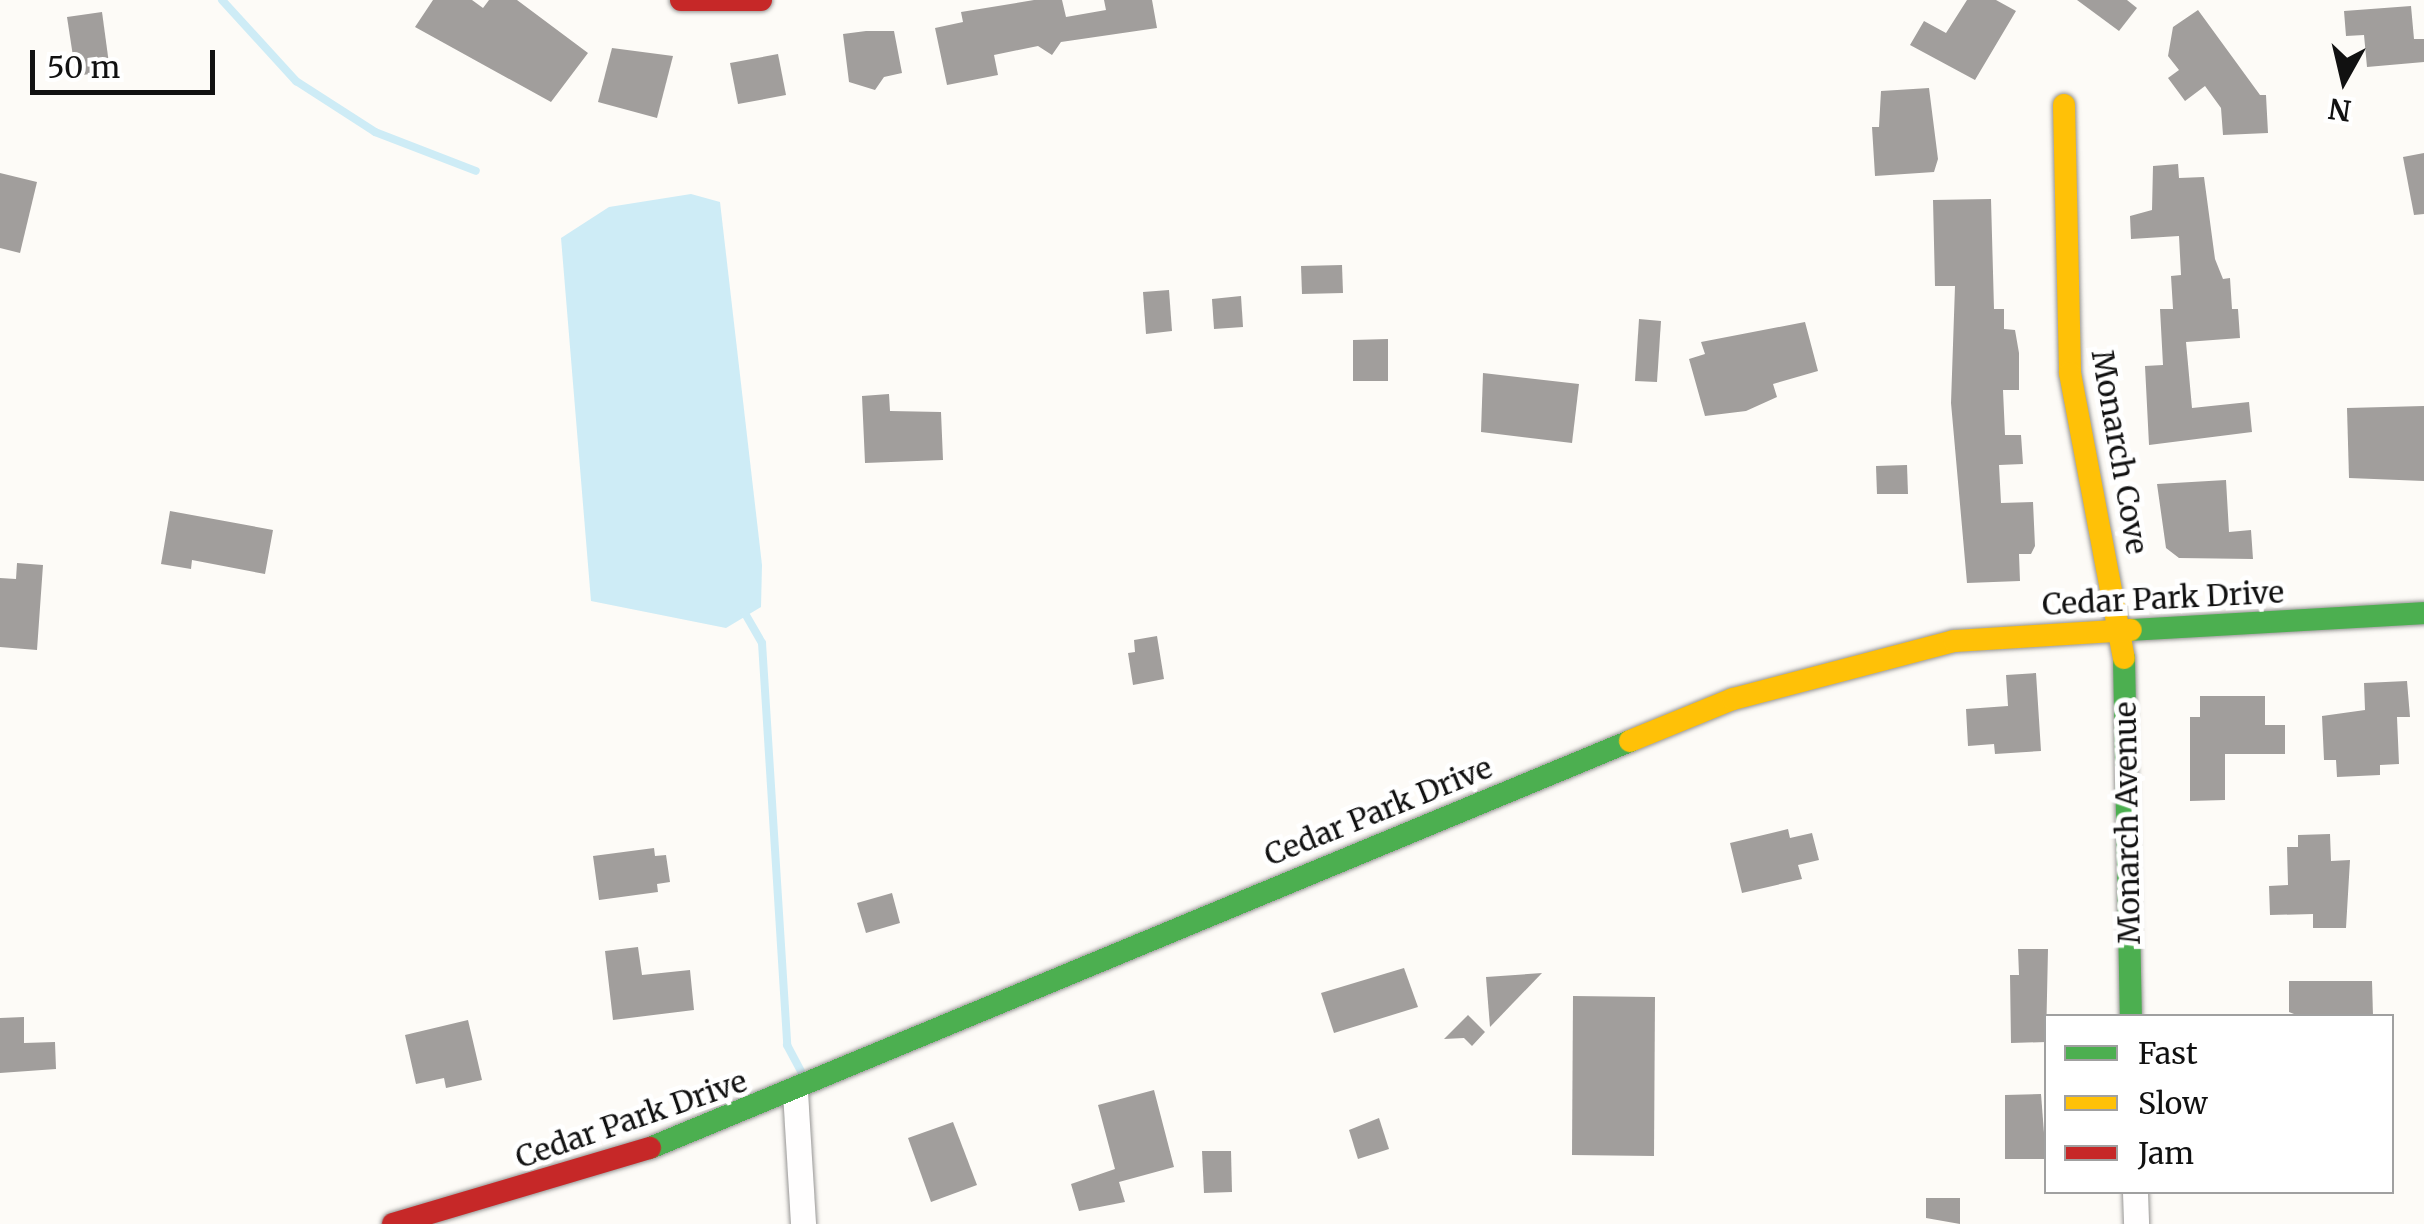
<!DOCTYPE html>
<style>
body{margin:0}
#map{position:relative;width:2424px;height:1224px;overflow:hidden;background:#fdfbf7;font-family:Merriweather,serif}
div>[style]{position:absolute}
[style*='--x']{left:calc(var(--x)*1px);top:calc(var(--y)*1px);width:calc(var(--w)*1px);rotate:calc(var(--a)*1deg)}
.water>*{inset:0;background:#ceecf6}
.stream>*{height:8px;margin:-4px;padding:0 4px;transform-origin:4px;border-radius:4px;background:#ceecf6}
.building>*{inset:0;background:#a19e9c}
.roads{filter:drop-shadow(0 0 2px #979695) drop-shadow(0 0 2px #979695)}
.street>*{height:25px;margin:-12.5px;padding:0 12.5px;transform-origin:12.5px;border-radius:12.5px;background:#fffefe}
.fast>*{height:22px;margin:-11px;padding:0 11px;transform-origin:11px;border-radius:11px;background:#4caf50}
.slow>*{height:22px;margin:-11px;padding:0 11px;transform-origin:11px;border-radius:11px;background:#ffc107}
.jam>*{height:22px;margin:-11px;padding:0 11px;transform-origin:11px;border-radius:11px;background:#c62828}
span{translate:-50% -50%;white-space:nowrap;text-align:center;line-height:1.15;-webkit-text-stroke:10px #fff;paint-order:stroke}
.street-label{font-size:30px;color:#111}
.legend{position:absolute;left:2044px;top:1014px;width:350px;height:180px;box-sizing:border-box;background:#fff;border:2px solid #a0a0a0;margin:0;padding:12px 18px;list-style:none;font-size:30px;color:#111}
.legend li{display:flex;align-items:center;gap:20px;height:50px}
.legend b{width:50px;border:2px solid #a0a0a0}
.north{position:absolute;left:2294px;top:30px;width:100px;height:100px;-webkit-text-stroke:8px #fff;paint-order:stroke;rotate:188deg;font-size:28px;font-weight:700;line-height:40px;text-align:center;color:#111}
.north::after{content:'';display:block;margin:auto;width:35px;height:45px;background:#111;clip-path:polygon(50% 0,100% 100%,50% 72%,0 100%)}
.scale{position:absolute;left:30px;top:50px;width:185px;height:45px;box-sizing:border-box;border:5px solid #111;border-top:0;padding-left:12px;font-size:30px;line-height:35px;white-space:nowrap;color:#111;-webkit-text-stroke:8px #fff;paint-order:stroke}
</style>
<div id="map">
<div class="water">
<div style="clip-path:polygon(691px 194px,720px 202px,762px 565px,761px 607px,726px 628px,591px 601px,561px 238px,609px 207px)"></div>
</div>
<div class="stream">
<div style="--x:222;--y:0;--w:110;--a:47.6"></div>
<div style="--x:296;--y:81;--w:94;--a:32.8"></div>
<div style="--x:375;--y:132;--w:108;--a:21.1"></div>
<div style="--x:743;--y:610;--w:38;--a:60"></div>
<div style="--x:762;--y:643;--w:403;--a:86.4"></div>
<div style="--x:787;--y:1045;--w:30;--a:62"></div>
</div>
<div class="building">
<div style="clip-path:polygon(433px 0,472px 0,483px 8px,489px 0,517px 0,588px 53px,551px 102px,415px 27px)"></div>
<div style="clip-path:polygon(1034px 0,1062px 0,1066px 17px,1106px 10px,1104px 0,1152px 0,1157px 28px,1061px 42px,1052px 55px,1038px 46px,994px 55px,998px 75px,947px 85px,935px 28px,963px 22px,961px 12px)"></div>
<div style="clip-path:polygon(1967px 0,1996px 0,2016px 11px,1975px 80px,1910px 45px,1924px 21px,1946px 33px)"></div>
<div style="clip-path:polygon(2077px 0,2127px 0,2137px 8px,2119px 31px)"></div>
<div style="clip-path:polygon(2411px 6px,2414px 39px,2424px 39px,2424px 62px,2367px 67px,2364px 35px,2346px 36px,2344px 11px)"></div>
<div style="clip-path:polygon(2198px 10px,2260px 95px,2266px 95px,2268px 133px,2223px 135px,2221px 108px,2205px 86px,2185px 101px,2168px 78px,2179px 70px,2168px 56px,2173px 27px)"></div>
<div style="clip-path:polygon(102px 12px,110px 71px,76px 76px,67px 17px)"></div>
<div style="clip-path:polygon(866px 31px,894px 31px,902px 73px,884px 77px,875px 90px,849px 82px,843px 34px)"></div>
<div style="clip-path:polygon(612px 48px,673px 56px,657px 118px,598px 102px)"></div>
<div style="clip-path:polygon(778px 54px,786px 95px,738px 104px,730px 63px)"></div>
<div style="clip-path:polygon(1929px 88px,1938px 159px,1934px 172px,1875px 176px,1872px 127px,1879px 127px,1881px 91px)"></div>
<div style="clip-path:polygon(2424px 153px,2424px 214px,2414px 215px,2403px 157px)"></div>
<div style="clip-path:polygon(2178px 164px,2179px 178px,2204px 177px,2215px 259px,2223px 279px,2230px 278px,2232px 309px,2238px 309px,2240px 338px,2186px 342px,2192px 408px,2249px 402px,2252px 432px,2149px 445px,2145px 366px,2163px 365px,2160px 309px,2173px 309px,2171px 276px,2181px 275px,2179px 236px,2131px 239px,2130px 216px,2152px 210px,2153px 166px)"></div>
<div style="clip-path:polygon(0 173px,37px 182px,20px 253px,0 248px)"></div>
<div style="clip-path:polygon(1991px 199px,1994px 309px,2004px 309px,2004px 329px,2015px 330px,2019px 353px,2019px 390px,2003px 390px,2005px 435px,2021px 435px,2023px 464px,1999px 465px,2001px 503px,2033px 502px,2035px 546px,2031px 554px,2019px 554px,2020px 581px,1967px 583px,1951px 403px,1955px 286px,1935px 286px,1933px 200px)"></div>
<div style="clip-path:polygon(1342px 265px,1343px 293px,1302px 294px,1301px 266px)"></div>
<div style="clip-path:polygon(1169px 290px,1172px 331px,1146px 334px,1143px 292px)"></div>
<div style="clip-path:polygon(1241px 296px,1243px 327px,1214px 329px,1212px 299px)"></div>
<div style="clip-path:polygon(1639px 319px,1661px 321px,1657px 382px,1635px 381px)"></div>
<div style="clip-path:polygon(1805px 322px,1818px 371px,1773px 384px,1777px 397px,1746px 411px,1705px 416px,1689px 359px,1705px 354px,1701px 342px)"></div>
<div style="clip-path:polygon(1388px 339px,1388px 381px,1353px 381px,1353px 340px)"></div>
<div style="clip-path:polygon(1483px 373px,1579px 384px,1572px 443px,1481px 432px)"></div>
<div style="clip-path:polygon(889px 394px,890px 411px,941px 412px,943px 460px,865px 463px,862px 396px)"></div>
<div style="clip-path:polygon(2424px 406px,2424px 481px,2349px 478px,2347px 408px)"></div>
<div style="clip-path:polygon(1907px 465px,1908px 494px,1877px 494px,1876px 466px)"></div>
<div style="clip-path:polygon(2226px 480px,2229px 532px,2251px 530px,2253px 559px,2179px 558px,2166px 548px,2157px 484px)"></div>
<div style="clip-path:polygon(170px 511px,273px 530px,265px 574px,192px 560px,191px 569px,161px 564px)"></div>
<div style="clip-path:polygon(17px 563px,43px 565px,37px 650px,0 647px,0 578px,16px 579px)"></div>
<div style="clip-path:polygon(1157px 636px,1164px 679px,1133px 685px,1128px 653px,1135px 652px,1134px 640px)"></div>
<div style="clip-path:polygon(2036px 673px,2041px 751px,1995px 754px,1994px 744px,1968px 746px,1966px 709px,2008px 706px,2006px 675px)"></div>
<div style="clip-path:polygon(2407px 681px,2410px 717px,2397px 717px,2399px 764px,2380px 765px,2380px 775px,2337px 777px,2336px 760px,2324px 760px,2322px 716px,2365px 710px,2364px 683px)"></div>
<div style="clip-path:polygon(2200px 696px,2265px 696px,2265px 725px,2285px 725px,2285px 754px,2225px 754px,2225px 800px,2190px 801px,2190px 717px,2200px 717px)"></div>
<div style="clip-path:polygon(1788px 829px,1790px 838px,1812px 833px,1819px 860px,1798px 865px,1802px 879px,1742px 893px,1730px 843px)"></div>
<div style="clip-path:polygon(2330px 834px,2331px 861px,2350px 860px,2346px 928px,2313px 928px,2313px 914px,2270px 915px,2269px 886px,2288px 885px,2287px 847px,2298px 847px,2298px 835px)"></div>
<div style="clip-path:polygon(654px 848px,655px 856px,666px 855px,670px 882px,657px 884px,658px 892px,599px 900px,593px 856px)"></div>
<div style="clip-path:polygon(892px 893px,900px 923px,866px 933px,857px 903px)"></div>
<div style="clip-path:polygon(638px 947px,642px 975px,690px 970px,694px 1010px,613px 1020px,605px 951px)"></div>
<div style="clip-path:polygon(2018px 949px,2048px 949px,2046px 1042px,2011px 1043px,2010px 975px,2019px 975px)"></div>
<div style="clip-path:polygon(1404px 968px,1418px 1007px,1334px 1033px,1321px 993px)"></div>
<div style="clip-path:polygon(1542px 973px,1490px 1027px,1486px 977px)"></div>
<div style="clip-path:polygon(2289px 981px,2372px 981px,2373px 1016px,2299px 1016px,2289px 1012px)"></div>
<div style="clip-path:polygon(1573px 996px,1655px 997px,1654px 1156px,1572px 1155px)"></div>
<div style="clip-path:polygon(1468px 1015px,1485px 1032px,1472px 1046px,1464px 1038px,1444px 1039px)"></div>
<div style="clip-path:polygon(24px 1017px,24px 1043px,55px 1042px,56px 1069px,0 1073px,0 1018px)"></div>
<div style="clip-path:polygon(468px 1020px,482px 1080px,446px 1088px,444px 1078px,416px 1084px,405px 1035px)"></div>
<div style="clip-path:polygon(1154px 1090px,1174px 1167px,1119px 1182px,1125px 1202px,1079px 1211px,1071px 1184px,1115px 1169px,1098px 1105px)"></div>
<div style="clip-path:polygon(2041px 1094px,2046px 1159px,2005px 1159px,2005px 1095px)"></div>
<div style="clip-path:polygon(1379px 1118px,1389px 1149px,1358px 1159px,1349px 1130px)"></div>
<div style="clip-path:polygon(953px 1122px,977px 1185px,931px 1202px,908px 1138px)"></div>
<div style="clip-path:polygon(1202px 1151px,1231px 1151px,1232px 1192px,1204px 1193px)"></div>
<div style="clip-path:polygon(1926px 1198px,1960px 1198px,1960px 1224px,1926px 1218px)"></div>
</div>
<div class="roads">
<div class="street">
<div style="--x:795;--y:1092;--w:132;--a:86.5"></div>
<div style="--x:2135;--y:1192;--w:32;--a:88"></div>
</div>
<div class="fast">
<div style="--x:2131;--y:630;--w:293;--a:-3.3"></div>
<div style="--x:2124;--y:658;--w:358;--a:88.9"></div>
<div style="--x:650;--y:1148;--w:1061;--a:-22.55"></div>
</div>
<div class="slow">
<div style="--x:2064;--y:105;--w:268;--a:88.7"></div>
<div style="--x:2070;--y:373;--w:290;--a:79.3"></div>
<div style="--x:1630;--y:741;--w:111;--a:-22.2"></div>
<div style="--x:1733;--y:699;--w:228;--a:-14.7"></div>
<div style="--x:1954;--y:641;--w:177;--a:-3.6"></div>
</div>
<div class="jam">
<div style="--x:681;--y:0;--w:80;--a:0"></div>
<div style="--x:393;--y:1224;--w:268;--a:-16.5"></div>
</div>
</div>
<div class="street-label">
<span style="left:2120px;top:452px;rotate:80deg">Monarch Cove</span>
<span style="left:2163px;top:598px;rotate:-3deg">Cedar Park Drive</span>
<span style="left:1378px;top:811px;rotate:-22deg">Cedar Park Drive</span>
<span style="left:2127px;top:823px;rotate:-91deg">Monarch Avenue</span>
<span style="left:631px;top:1119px;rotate:-19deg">Cedar Park Drive</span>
</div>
<ul class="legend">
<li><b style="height:12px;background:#4caf50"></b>Fast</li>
<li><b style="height:12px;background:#ffc107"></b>Slow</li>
<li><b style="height:12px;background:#c62828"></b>Jam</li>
</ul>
<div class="north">N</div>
<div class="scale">50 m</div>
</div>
